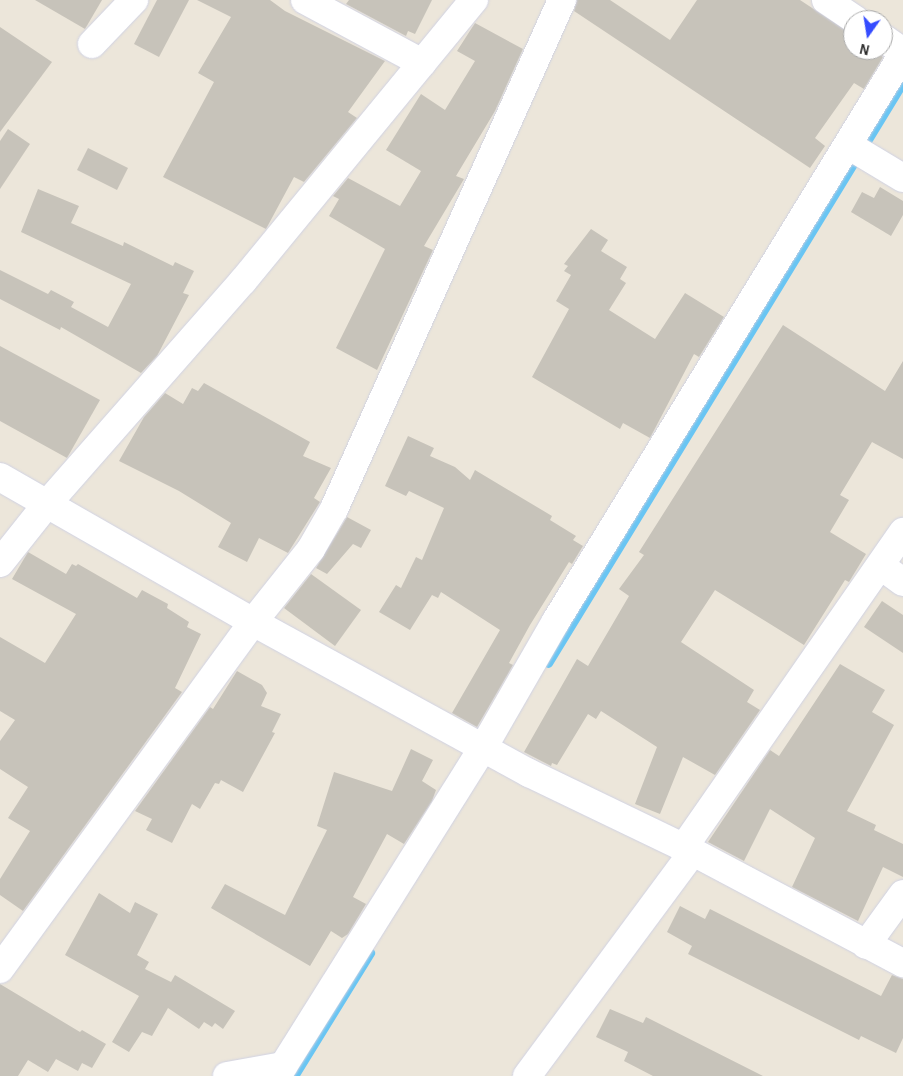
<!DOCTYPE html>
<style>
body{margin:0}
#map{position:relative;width:903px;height:1076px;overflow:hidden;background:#ece6da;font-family:"Alegreya Sans",sans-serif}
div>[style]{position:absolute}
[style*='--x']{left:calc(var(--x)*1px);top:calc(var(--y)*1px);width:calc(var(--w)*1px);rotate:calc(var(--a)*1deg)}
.stream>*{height:9px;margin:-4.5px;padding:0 4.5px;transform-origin:4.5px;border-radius:4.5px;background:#69c5f3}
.building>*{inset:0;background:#c7c3ba}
.roads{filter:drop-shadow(0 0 1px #d0d2e3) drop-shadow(0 0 1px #d0d2e3)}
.minor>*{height:28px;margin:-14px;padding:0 14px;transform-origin:14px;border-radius:14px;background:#fff}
span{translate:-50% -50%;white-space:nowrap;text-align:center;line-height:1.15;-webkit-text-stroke:4px #fff;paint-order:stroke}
.north{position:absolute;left:843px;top:10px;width:50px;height:50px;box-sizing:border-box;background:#fff;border:1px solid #a9a9a9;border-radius:50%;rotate:193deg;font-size:14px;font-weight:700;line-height:20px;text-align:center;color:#292929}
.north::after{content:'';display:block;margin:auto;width:18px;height:22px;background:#354cff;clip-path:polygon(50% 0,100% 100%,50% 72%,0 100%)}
</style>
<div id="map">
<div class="stream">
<div style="--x:548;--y:663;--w:681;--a:-58.57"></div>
<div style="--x:294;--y:1076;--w:145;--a:-58.3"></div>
</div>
<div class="building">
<div style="clip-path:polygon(35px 0,102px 0,85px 29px)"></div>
<div style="clip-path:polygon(157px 0,189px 0,159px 57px,134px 44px)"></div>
<div style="clip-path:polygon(197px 0,270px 0,285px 11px,385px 61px,348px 112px,357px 118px,304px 182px,294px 177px,266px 229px,163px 177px,214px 82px,198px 73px,231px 17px)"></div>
<div style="clip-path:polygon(349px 0,432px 0,415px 34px,408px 31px,406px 36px,346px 4px)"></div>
<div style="clip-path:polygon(577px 0,610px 0,670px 40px,697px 0,800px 0,853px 35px,853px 50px,873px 50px,883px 57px,864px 89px,854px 83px,815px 138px,825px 146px,810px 168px,574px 11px)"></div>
<div style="clip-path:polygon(475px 23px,523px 49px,495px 111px,456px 176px,464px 179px,424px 246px,433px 250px,377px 370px,336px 348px,385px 249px,329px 216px,339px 199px,333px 196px,348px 178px,400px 206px,421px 171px,386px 150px,421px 94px,445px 110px,475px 61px,457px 51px)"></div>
<div style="clip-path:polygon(0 27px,52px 62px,0 132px)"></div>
<div style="clip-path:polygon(8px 129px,30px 144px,0 189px,0 141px)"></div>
<div style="clip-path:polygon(88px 148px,128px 168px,117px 190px,77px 170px)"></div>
<div style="clip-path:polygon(880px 187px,903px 201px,903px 215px,891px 236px,851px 212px,862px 192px,874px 198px)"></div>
<div style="clip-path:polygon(38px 189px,79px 206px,71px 223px,123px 246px,124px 242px,173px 266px,175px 262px,194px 271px,183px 293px,189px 295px,157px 356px,141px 373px,61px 327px,60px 330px,0 299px,0 270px,48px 294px,51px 290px,74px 302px,71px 307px,108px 327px,131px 284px,21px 232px)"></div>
<div style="clip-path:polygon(591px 229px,608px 240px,601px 251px,627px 267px,620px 279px,626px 283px,609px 310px,655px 339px,685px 293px,724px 317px,699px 357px,694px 354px,650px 438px,623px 423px,620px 429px,532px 377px,569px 309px,556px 301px,571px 275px,564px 271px,568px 266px,564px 264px)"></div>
<div style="clip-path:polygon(783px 325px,885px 391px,903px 361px,903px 459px,872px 442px,840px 495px,849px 500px,830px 532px,866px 554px,849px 582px,845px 580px,804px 645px,715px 590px,681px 642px,754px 690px,747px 702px,760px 710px,715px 775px,683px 757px,660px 814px,635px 804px,657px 747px,601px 711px,596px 719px,588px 714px,557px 765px,552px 763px,551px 766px,524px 752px,577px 659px,588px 666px,629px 596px,619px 589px,644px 555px,639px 552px)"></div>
<div style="clip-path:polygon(0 346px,100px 400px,67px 458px,0 421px)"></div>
<div style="clip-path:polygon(204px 383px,310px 442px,303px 456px,331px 468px,314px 498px,320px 502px,288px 553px,259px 538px,247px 562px,218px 547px,231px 523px,179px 491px,119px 461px,144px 417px,165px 393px,183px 404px,192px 388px,198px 391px)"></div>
<div style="clip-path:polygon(408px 436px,434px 448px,430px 456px,455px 467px,470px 480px,475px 470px,552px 516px,550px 520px,576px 536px,573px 540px,583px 546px,572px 564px,569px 562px,530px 625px,509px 663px,513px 665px,477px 727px,452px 713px,500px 630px,441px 592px,438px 598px,432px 595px,410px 630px,379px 612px,396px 585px,401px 588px,416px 557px,422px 560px,444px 508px,409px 491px,406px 496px,385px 486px)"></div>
<div style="clip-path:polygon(347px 517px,371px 530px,361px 548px,353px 544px,327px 574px,316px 568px)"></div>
<div style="clip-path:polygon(28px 552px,66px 574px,72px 564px,76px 566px,78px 564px,137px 598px,142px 590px,168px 604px,167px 608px,189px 622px,187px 627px,201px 634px,175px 688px,182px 692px,23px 911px,0 895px,0 879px,30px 831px,8px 818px,28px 787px,0 769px,0 741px,15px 720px,0 711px,0 637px,45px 663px,76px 614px,12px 579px)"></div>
<div style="clip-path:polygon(311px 574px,361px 610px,335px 646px,284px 608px)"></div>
<div style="clip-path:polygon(882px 601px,903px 615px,903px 653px,864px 627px)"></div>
<div style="clip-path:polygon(840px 664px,885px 690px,872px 712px,894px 725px,847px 811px,876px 825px,874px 830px,903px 844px,903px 877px,883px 867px,858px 921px,792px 887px,815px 838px,770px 809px,744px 861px,708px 842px,770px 750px,779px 756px)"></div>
<div style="clip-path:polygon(237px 671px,262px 685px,267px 693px,261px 706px,281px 714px,272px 732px,275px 733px,243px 792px,221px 780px,219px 784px,215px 783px,200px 809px,192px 804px,172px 843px,146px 830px,152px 819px,135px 811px,210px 707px,213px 709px)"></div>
<div style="clip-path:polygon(411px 749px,433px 760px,422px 781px,436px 790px,432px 801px,404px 844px,387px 834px,353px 897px,366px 904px,348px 934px,342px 938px,331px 931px,310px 966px,211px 908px,225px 884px,285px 915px,327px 830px,317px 826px,334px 772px,392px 791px)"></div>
<div style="clip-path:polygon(99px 893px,130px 913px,135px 902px,158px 914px,137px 955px,149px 962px,145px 969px,171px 982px,175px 975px,235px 1011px,223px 1029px,215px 1023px,212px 1027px,204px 1022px,199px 1029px,168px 1008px,152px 1036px,142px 1032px,129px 1052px,112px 1042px,139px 996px,65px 955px)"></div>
<div style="clip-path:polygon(680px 906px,705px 919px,710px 909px,881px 996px,892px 975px,903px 979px,903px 1038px,896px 1053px,861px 1036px,859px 1040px,688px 954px,692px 946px,667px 932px)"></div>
<div style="clip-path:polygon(0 984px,80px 1032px,82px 1030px,106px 1044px,92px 1068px,82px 1063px,78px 1071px,56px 1059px,48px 1072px,28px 1060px,18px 1076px,0 1076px)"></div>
<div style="clip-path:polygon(610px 1009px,643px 1023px,646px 1017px,763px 1076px,653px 1076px,624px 1061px,628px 1052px,596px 1037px)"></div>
</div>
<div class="roads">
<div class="minor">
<div style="--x:305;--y:0;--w:133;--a:28.3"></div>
<div style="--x:826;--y:0;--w:36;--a:34"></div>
<div style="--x:883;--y:38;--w:24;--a:35"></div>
<div style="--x:92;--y:44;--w:61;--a:-46.3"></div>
<div style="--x:848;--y:145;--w:64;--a:31"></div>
<div style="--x:0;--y:477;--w:292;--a:29.8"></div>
<div style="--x:253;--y:622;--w:315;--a:28.7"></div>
<div style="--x:529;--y:773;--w:182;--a:25.7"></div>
<div style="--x:693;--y:852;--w:238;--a:27.9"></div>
<div style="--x:0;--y:563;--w:75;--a:-51.5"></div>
<div style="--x:47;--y:504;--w:297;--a:-48.7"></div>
<div style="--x:243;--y:281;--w:364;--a:-50.6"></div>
<div style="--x:881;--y:566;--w:27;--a:36"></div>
<div style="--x:684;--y:847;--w:384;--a:-55.2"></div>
<div style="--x:866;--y:945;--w:63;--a:-54"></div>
<div style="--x:0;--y:969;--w:429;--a:-53.9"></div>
<div style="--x:253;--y:622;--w:93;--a:-51.5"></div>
<div style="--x:311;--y:549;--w:46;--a:-60.1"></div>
<div style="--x:334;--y:509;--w:558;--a:-65.87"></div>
<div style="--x:227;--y:1076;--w:57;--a:-10.1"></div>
<div style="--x:277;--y:1076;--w:387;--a:-57.9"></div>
<div style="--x:483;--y:748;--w:146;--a:-60.1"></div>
<div style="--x:556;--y:621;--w:665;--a:-58.53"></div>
<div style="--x:527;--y:1076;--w:279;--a:-53.5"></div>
</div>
</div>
<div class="north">N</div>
</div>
